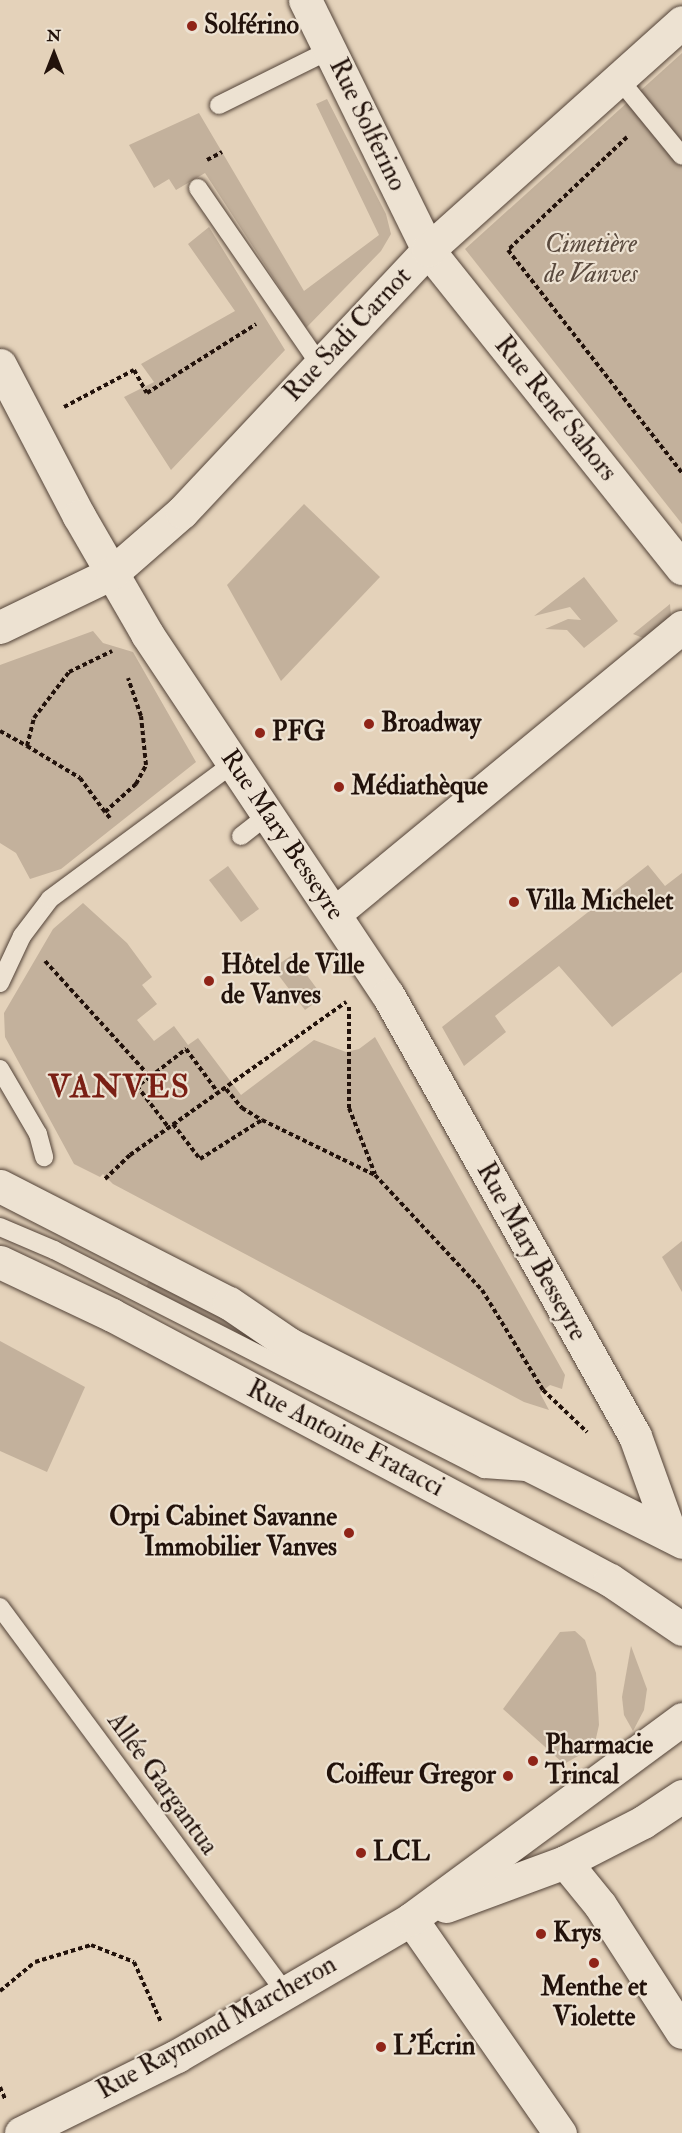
<!DOCTYPE html>
<meta charset="utf-8">
<style>
body{margin:0}
#map{position:relative;width:682px;height:2133px;overflow:hidden;background:#e4d2ba;font-family:"IM FELL Double Pica",serif}
div>[style]{position:absolute}
[style*='--x']{left:calc(var(--x)*1px);top:calc(var(--y)*1px);width:calc(var(--w)*1px);rotate:calc(var(--a)*1deg)}
.green>*{inset:0;background:#c3b19c}
.path>*{height:4px;margin-top:-2px;transform-origin:0;background:repeating-linear-gradient(90deg,#22120b 0 4.5px,transparent 0 7.5px)}
.roads{filter:drop-shadow(0 0 2px #524237) drop-shadow(0 0 2px #524237)}
.service>*{height:18px;margin:-9px;padding:0 9px;transform-origin:9px;border-radius:9px;background:#ede2d2}
.minor>*{height:33px;margin:-16.5px;padding:0 16.5px;transform-origin:16.5px;border-radius:16.5px;background:#ede2d2}
.secondary>*{height:33px;margin:-16.5px;padding:0 16.5px;transform-origin:16.5px;border-radius:16.5px;background:#ede2d2}
.dots>*{width:16px;height:16px;translate:-50% -50%;box-sizing:border-box;border:3px solid #ede2d2;border-radius:50%}
span{translate:-50% -50%;white-space:nowrap;text-align:center;line-height:1.15;-webkit-text-stroke:4.5px #ede2d2;paint-order:stroke}
.poi-label{font-size:26px;color:#22120b;font-weight:700}
.left{translate:0 -50%;text-align:left}
.right{translate:-100% -50%;text-align:right}
.street-label{font-size:26px;color:#22120b}
.park-label{font-size:26px;color:#5a4a3e;font-style:italic}
.district-label{font-size:32px;color:#7a1f14;font-weight:700;letter-spacing:1.5px}
.north{position:absolute;left:24px;top:24px;width:60px;height:60px;-webkit-text-stroke:4px #ede2d2;paint-order:stroke;rotate:0deg;font-size:16px;font-weight:700;line-height:24px;text-align:center;color:#22120b}
.north::after{content:'';display:block;margin:auto;width:21px;height:27px;background:#22120b;clip-path:polygon(50% 0,100% 100%,50% 72%,0 100%)}
</style>
<div id="map">
<div class="green">
<div style="clip-path:polygon(682px 53px,682px 524px,465px 249px)"></div>
<div style="clip-path:polygon(327px 99px,386px 214px,391px 234px,381px 251px,306px 328px,205px 173px,176px 190px,169px 179px,154px 188px,129px 145px,199px 113px,304px 291px,379px 235px,316px 104px)"></div>
<div style="clip-path:polygon(209px 227px,285px 350px,171px 470px,124px 397px,154px 382px,141px 364px,235px 311px,188px 244px)"></div>
<div style="clip-path:polygon(304px 504px,380px 577px,281px 681px,227px 585px)"></div>
<div style="clip-path:polygon(584px 577px,618px 621px,584px 648px,567px 630px,545px 629px,568px 619px,581px 620px,570px 607px,534px 616px)"></div>
<div style="clip-path:polygon(670px 604px,671px 616px,643px 638px,633px 634px)"></div>
<div style="clip-path:polygon(93px 631px,103px 643px,133px 652px,196px 762px,61px 869px,30px 879px,16px 853px,0 843px,0 665px)"></div>
<div style="clip-path:polygon(648px 865px,665px 886px,682px 873px,682px 972px,612px 1027px,559px 966px,495px 1016px,506px 1032px,464px 1066px,442px 1027px)"></div>
<div style="clip-path:polygon(228px 866px,259px 909px,241px 922px,209px 880px)"></div>
<div style="clip-path:polygon(83px 903px,127px 943px,152px 977px,142px 985px,157px 1004px,137px 1020px,154px 1041px,174px 1026px,188px 1045px,198px 1038px,241px 1095px,314px 1040px,346px 1052px,359px 1049px,375px 1037px,565px 1375px,562px 1389px,550px 1385px,540px 1393px,549px 1410px,524px 1402px,113px 1184px,103px 1174px,100px 1177px,74px 1164px,5px 1037px,4px 1013px,53px 929px)"></div>
<div style="clip-path:polygon(292px 955px,323px 997px,305px 1010px,273px 968px)"></div>
<div style="clip-path:polygon(682px 1241px,682px 1292px,662px 1257px)"></div>
<div style="clip-path:polygon(153px 1274px,281px 1354px,146px 1287px)"></div>
<div style="clip-path:polygon(0 1341px,85px 1387px,47px 1472px,0 1451px)"></div>
<div style="clip-path:polygon(575px 1631px,585px 1640px,596px 1673px,599px 1725px,594px 1747px,564px 1764px,503px 1709px,560px 1632px)"></div>
<div style="clip-path:polygon(631px 1646px,647px 1689px,644px 1710px,633px 1731px,624px 1715px,622px 1697px)"></div>
</div>
<div class="path">
<div style="--x:627;--y:137;--w:164;--a:136.5"></div>
<div style="--x:508;--y:250;--w:283;--a:52"></div>
<div style="--x:207;--y:160;--w:17;--a:-28"></div>
<div style="--x:64;--y:407;--w:79;--a:-27.9"></div>
<div style="--x:134;--y:370;--w:26;--a:61"></div>
<div style="--x:147;--y:393;--w:129;--a:-32.3"></div>
<div style="--x:0;--y:731;--w:31;--a:29"></div>
<div style="--x:27;--y:746;--w:29;--a:-76"></div>
<div style="--x:34;--y:718;--w:58;--a:-52.7"></div>
<div style="--x:69;--y:672;--w:48;--a:-26"></div>
<div style="--x:27;--y:746;--w:62;--a:31.1"></div>
<div style="--x:80;--y:778;--w:42;--a:53.7"></div>
<div style="--x:110;--y:818;--w:8;--a:-130"></div>
<div style="--x:105;--y:812;--w:42;--a:-42.1"></div>
<div style="--x:136;--y:784;--w:21;--a:-62"></div>
<div style="--x:146;--y:765;--w:49;--a:-95.8"></div>
<div style="--x:141;--y:716;--w:40;--a:-108.9"></div>
<div style="--x:45;--y:961;--w:156;--a:47.8"></div>
<div style="--x:150;--y:1077;--w:46;--a:-37.9"></div>
<div style="--x:186;--y:1049;--w:56;--a:53.7"></div>
<div style="--x:349;--y:1007;--w:101;--a:90"></div>
<div style="--x:349;--y:1108;--w:71;--a:68.5"></div>
<div style="--x:150;--y:1077;--w:16;--a:145"></div>
<div style="--x:137;--y:1086;--w:53;--a:52.7"></div>
<div style="--x:226;--y:1089;--w:25;--a:50"></div>
<div style="--x:242;--y:1108;--w:23;--a:31"></div>
<div style="--x:262;--y:1120;--w:126;--a:26"></div>
<div style="--x:375;--y:1175;--w:157;--a:47.1"></div>
<div style="--x:482;--y:1290;--w:117;--a:58.6"></div>
<div style="--x:543;--y:1390;--w:61;--a:43.7"></div>
<div style="--x:173;--y:1124;--w:44;--a:52.4"></div>
<div style="--x:200;--y:1159;--w:73;--a:-32.2"></div>
<div style="--x:105;--y:1179;--w:35;--a:-44"></div>
<div style="--x:130;--y:1155;--w:265;--a:-35.3"></div>
<div style="--x:0;--y:1991;--w:45;--a:-39.6"></div>
<div style="--x:35;--y:1962;--w:59;--a:-16.9"></div>
<div style="--x:91;--y:1945;--w:46;--a:21.6"></div>
<div style="--x:134;--y:1962;--w:66;--a:65.8"></div>
<div style="--x:0;--y:2087;--w:13;--a:67"></div>
</div>
<div class="roads">
<div class="service">
<div style="--x:619;--y:79;--w:99;--a:50.7"></div>
<div style="--x:219;--y:105;--w:124;--a:-26.4"></div>
<div style="--x:198;--y:188;--w:215;--a:55.4"></div>
<div style="--x:241;--y:836;--w:34;--a:-38"></div>
<div style="--x:0;--y:983;--w:52;--a:-64.9"></div>
<div style="--x:22;--y:936;--w:46;--a:-52.9"></div>
<div style="--x:50;--y:899;--w:229;--a:-36.5"></div>
<div style="--x:0;--y:1069;--w:75;--a:59.7"></div>
<div style="--x:38;--y:1134;--w:24;--a:75"></div>
<div style="--x:0;--y:1227;--w:59;--a:23.1"></div>
<div style="--x:54;--y:1250;--w:483;--a:27"></div>
<div style="--x:484;--y:1469;--w:42;--a:4.1"></div>
<div style="--x:0;--y:1607;--w:478;--a:53.5"></div>
</div>
<div class="minor">
<div style="--x:305;--y:0;--w:279;--a:63.8"></div>
<div style="--x:428;--y:250;--w:407;--a:51.4"></div>
<div style="--x:0;--y:365;--w:170;--a:62.4"></div>
<div style="--x:79;--y:516;--w:136;--a:60"></div>
<div style="--x:147;--y:634;--w:434;--a:56.3"></div>
<div style="--x:388;--y:995;--w:505;--a:60.75"></div>
<div style="--x:635;--y:1436;--w:103;--a:70.2"></div>
<div style="--x:0;--y:627;--w:124;--a:-25.7"></div>
<div style="--x:112;--y:573;--w:93;--a:-41.1"></div>
<div style="--x:182;--y:512;--w:359;--a:-46.8"></div>
<div style="--x:428;--y:250;--w:341;--a:-41.9"></div>
<div style="--x:335;--y:913;--w:450;--a:-39.5"></div>
<div style="--x:565;--y:1862;--w:55;--a:50.9"></div>
<div style="--x:600;--y:1905;--w:151;--a:57.2"></div>
<div style="--x:411;--y:1919;--w:261;--a:55.2"></div>
</div>
<div class="secondary">
<div style="--x:0;--y:1186;--w:257;--a:27.1"></div>
<div style="--x:229;--y:1303;--w:73;--a:34.3"></div>
<div style="--x:289;--y:1344;--w:440;--a:26.7"></div>
<div style="--x:0;--y:1262;--w:124;--a:25.3"></div>
<div style="--x:112;--y:1315;--w:564;--a:28.02"></div>
<div style="--x:610;--y:1580;--w:87;--a:34.2"></div>
<div style="--x:446;--y:1906;--w:127;--a:-20.3"></div>
<div style="--x:565;--y:1862;--w:88;--a:-27.1"></div>
<div style="--x:643;--y:1822;--w:47;--a:-33.7"></div>
<div style="--x:21;--y:2133;--w:174;--a:-26.3"></div>
<div style="--x:177;--y:2056;--w:271;--a:-30.3"></div>
<div style="--x:411;--y:1919;--w:337;--a:-36.4"></div>
</div>
</div>
<div class="dots">
<div style="left:192px;top:26px;background:#8f2418"></div>
<div style="left:369px;top:724px;background:#8f2418"></div>
<div style="left:260px;top:733px;background:#8f2418"></div>
<div style="left:339px;top:787px;background:#8f2418"></div>
<div style="left:514px;top:902px;background:#8f2418"></div>
<div style="left:209px;top:981px;background:#8f2418"></div>
<div style="left:349px;top:1533px;background:#8f2418"></div>
<div style="left:533px;top:1761px;background:#8f2418"></div>
<div style="left:508px;top:1776px;background:#8f2418"></div>
<div style="left:361px;top:1853px;background:#8f2418"></div>
<div style="left:541px;top:1934px;background:#8f2418"></div>
<div style="left:594px;top:1963px;background:#8f2418"></div>
<div style="left:381px;top:2047px;background:#8f2418"></div>
</div>
<div class="poi-label">
<span class="left" style="left:204px;top:26px">Solférino</span>
<span class="left" style="left:381px;top:724px">Broadway</span>
<span class="left" style="left:272px;top:733px">PFG</span>
<span class="left" style="left:351px;top:787px">Médiathèque</span>
<span class="left" style="left:526px;top:902px">Villa Michelet</span>
<span class="left" style="left:221px;top:981px">Hôtel de Ville<br>de Vanves</span>
<span class="right" style="left:337px;top:1533px">Orpi Cabinet Savanne<br>Immobilier Vanves</span>
<span class="left" style="left:545px;top:1761px">Pharmacie<br>Trincal</span>
<span class="right" style="left:496px;top:1776px">Coiffeur Gregor</span>
<span class="left" style="left:373px;top:1853px">LCL</span>
<span class="left" style="left:553px;top:1934px">Krys</span>
<span style="left:594px;top:2003px">Menthe et<br>Violette</span>
<span class="left" style="left:393px;top:2047px">L'Écrin</span>
</div>
<div class="street-label">
<span style="left:367px;top:125px;rotate:64deg">Rue Solferino</span>
<span style="left:348px;top:335px;rotate:-47deg">Rue Sadi Carnot</span>
<span style="left:555px;top:409px;rotate:51deg">Rue René Sahors</span>
<span style="left:282px;top:835px;rotate:56deg">Rue Mary Besseyre</span>
<span style="left:531px;top:1252px;rotate:61deg">Rue Mary Besseyre</span>
<span style="left:345px;top:1439px;rotate:28deg">Rue Antoine Fratacci</span>
<span style="left:162px;top:1784px;rotate:54deg">Allée Gargantua</span>
<span style="left:217px;top:2028px;rotate:-29deg">Rue Raymond Marcheron</span>
</div>
<div class="park-label">
<span style="left:591px;top:260px">Cimetière<br>de Vanves</span>
</div>
<div class="district-label">
<span style="left:119px;top:1087px">VANVES</span>
</div>
<div class="north">N</div>
</div>
